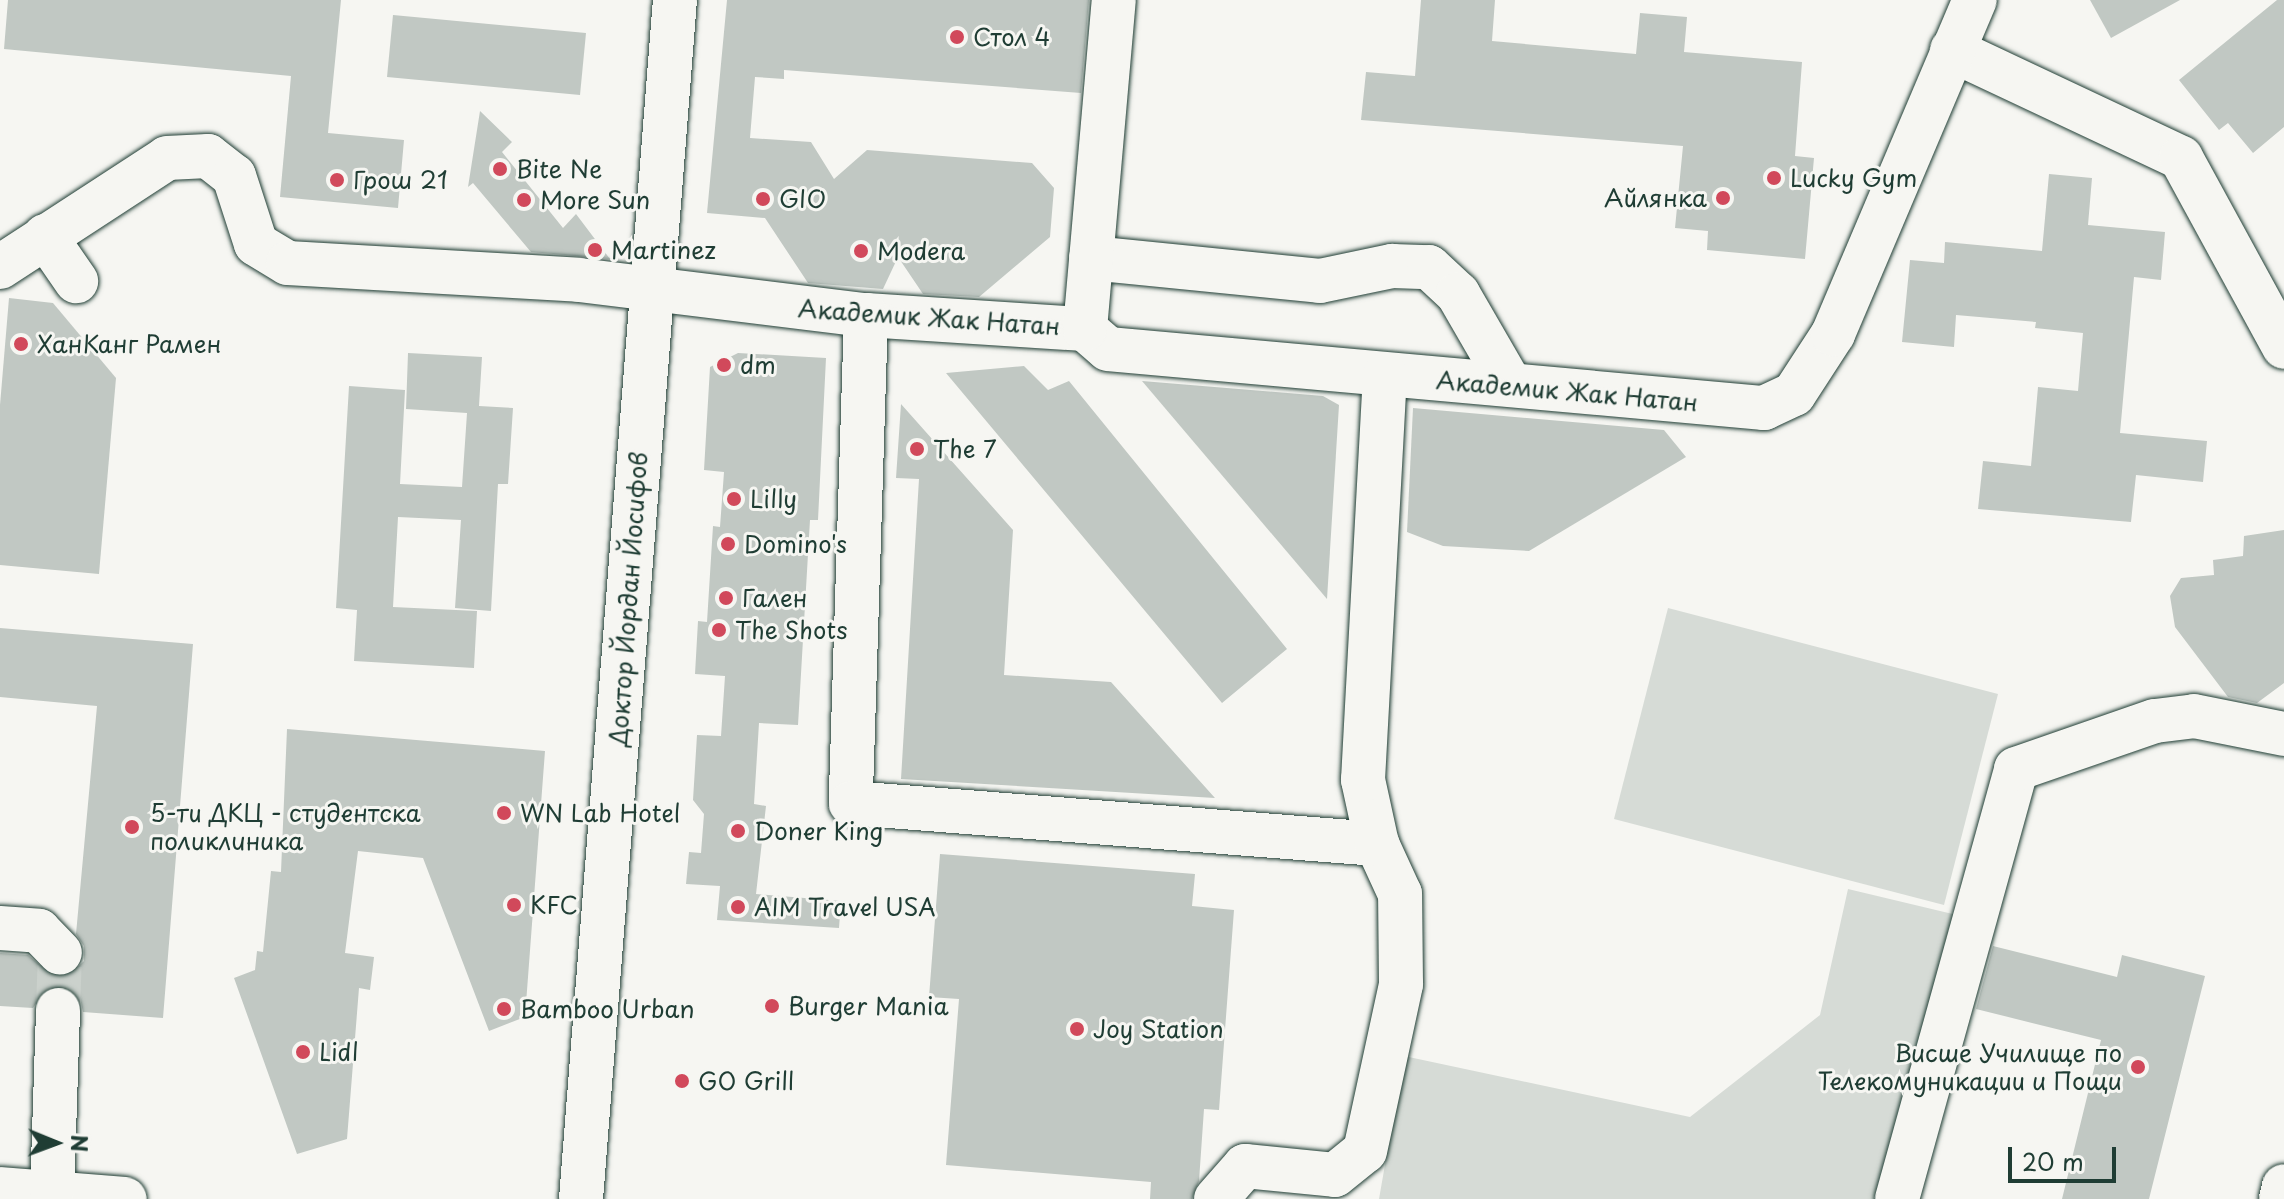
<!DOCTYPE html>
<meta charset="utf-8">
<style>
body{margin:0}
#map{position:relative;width:2284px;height:1199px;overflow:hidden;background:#f6f6f2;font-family:"Playpen Sans",sans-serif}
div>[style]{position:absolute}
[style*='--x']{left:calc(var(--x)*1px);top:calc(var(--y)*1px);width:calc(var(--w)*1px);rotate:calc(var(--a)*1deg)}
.green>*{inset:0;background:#d6dbd6}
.building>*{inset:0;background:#c1c8c3}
.minor-tunnel>*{height:44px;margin-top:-22px;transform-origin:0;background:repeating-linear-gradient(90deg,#cbd1cc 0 44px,transparent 0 66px)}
.roads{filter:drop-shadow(0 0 2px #1f3d34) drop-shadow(0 0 2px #1f3d34)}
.minor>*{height:44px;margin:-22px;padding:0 22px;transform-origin:22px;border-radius:22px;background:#f6f6f2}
.dots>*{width:22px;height:22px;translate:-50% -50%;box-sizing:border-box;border:4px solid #f6f6f2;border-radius:50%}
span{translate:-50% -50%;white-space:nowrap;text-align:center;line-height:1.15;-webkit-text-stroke:6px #f6f6f2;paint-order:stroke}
.poi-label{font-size:24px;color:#1f3d34}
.left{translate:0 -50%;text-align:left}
.right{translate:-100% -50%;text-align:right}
.street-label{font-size:24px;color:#1f3d34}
.north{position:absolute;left:16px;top:1103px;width:80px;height:80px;-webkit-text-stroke:6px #f6f6f2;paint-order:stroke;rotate:91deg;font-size:22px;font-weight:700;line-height:32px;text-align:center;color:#1f3d34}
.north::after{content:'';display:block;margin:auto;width:28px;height:36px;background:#1f3d34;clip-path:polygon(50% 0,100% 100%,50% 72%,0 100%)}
.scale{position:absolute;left:2008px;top:1147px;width:108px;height:36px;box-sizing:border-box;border:4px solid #1f3d34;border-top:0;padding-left:10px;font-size:24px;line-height:28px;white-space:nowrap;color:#1f3d34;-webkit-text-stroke:6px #f6f6f2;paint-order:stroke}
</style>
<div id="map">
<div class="green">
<div style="clip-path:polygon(1668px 608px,1998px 694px,1944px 905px,1614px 819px)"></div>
<div style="clip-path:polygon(1848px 889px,1961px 916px,1882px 1199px,1379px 1199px,1404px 1056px,1690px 1117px,1820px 1015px)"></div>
</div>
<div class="building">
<div style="clip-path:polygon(8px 0,341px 0,328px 133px,404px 140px,398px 208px,280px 197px,291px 76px,4px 49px)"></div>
<div style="clip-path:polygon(727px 0,1089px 0,1081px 93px,784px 70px,784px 79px,755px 77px,750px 138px,811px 142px,834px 179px,867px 150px,1032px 163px,1054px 188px,1050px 237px,979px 297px,923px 294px,898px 257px,883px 289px,808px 283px,765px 218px,707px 213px)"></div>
<div style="clip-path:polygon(1421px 0,1495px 0,1492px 41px,1636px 54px,1640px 13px,1687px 17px,1684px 52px,1802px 62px,1795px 156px,1814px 158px,1805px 259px,1707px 250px,1708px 231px,1675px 228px,1683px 146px,1361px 120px,1366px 72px,1415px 76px)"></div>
<div style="clip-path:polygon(2090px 0,2180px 0,2111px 38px)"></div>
<div style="clip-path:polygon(2277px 0,2284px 0,2284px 127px,2253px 153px,2228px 123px,2219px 130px,2179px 80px)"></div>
<div style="clip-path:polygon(393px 15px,586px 33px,580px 95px,387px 77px)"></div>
<div style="clip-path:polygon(480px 111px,512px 142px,502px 152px,563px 228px,576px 214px,610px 259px,531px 252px,473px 183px,468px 187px)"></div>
<div style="clip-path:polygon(2049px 174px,2092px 178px,2088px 225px,2165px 232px,2161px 280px,2134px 277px,2120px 433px,2207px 441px,2203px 482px,2136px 475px,2131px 522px,1978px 509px,1983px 461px,2031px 466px,2038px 387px,2078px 391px,2083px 333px,2035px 328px,2036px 322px,1956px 315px,1954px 347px,1902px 342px,1910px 260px,1944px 263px,1945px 242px,2042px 251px)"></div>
<div style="clip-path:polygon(9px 298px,53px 303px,116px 378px,99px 574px,0 565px,0 405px)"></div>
<div style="clip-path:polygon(408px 353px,482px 357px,479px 406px,513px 408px,508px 484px,498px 484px,491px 611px,455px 608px,461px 520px,398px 517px,393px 607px,477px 611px,474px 668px,354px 661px,357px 610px,336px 608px,349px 386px,405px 390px,400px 484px,462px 487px,467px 413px,406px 409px)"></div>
<div style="clip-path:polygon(738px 353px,826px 358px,818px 520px,810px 520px,798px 725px,759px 723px,754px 804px,766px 806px,756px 894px,841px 901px,839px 928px,717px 920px,720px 886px,686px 884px,689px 852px,701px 853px,704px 814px,693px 800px,697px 735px,721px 736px,725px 676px,695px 674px,698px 621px,707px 622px,713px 526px,720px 527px,724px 472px,704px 470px,710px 367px)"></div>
<div style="clip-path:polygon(1024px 366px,1048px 390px,1069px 381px,1287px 649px,1222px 703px,946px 373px)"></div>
<div style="clip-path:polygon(1142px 381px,1323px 396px,1339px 405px,1327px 599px)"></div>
<div style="clip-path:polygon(901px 404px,1013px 530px,1004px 675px,1111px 682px,1215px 798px,901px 779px,919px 479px,896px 478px)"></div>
<div style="clip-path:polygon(1413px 408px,1664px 430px,1686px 457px,1529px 551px,1443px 546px,1407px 532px)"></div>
<div style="clip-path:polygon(2284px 530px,2284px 683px,2257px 703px,2228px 697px,2175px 627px,2170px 596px,2181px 578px,2214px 575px,2213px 560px,2243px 556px,2244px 536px)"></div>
<div style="clip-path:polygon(0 628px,193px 644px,163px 1018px,83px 1012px,80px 998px,60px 985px,46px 988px,33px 1008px,0 1006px,0 953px,28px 955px,54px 977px,67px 977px,84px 961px,84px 946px,76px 934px,97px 706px,0 697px)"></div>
<div style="clip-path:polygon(287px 729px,545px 751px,525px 1017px,489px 1031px,423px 858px,358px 851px,345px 953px,374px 957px,370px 990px,359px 988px,347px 1139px,297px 1154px,234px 978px,255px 970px,257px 951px,263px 952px,271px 871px,281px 872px)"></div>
<div style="clip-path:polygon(940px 854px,1195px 874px,1192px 906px,1234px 910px,1219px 1110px,1204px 1109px,1199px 1181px,1192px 1199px,1150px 1199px,1151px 1182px,946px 1165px,959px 999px,929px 997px)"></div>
<div style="clip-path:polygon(1993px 946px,2117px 977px,2122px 955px,2205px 976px,2149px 1199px,2062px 1199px,2101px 1040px,1976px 1009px)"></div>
</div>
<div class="minor-tunnel">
<div style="--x:58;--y:1010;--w:57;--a:-88"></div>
</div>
<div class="roads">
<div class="minor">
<div style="--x:1952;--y:50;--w:253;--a:25.2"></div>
<div style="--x:2181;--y:158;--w:215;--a:61.4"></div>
<div style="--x:45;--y:236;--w:55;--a:55.4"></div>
<div style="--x:1091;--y:258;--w:230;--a:5.7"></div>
<div style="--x:1320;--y:281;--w:74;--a:-11.8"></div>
<div style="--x:1392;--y:266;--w:37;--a:2"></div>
<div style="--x:1429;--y:267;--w:40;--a:43"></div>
<div style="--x:1458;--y:294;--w:104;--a:60"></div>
<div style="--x:0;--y:267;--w:199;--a:-33.1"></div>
<div style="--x:167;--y:158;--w:41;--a:-2.8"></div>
<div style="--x:208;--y:156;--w:33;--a:38"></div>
<div style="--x:234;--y:176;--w:71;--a:72.1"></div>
<div style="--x:256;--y:244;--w:37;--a:31"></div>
<div style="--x:288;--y:263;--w:291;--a:3.3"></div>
<div style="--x:579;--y:280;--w:289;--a:7"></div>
<div style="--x:866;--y:315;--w:219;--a:3.7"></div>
<div style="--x:1085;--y:329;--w:30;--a:41"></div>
<div style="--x:1108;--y:349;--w:659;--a:5.14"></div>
<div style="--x:1764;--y:408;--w:33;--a:-25"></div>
<div style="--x:1794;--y:394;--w:72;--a:-57"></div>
<div style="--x:1833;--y:334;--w:363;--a:-67"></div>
<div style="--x:866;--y:315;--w:488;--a:91.8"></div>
<div style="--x:851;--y:803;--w:528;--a:4.46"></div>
<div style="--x:1085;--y:329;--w:330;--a:-85"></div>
<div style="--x:0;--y:928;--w:39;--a:4"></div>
<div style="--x:39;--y:931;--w:30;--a:46"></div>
<div style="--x:0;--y:1189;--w:125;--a:4.6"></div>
<div style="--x:52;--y:1193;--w:183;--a:-88.1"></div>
<div style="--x:581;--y:1199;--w:1203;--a:-85.52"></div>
<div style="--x:1216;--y:1199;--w:44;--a:-48.7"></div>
<div style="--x:1245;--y:1166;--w:90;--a:5.7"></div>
<div style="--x:1335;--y:1175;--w:38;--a:-39"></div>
<div style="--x:1365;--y:1151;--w:171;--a:-77.8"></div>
<div style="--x:1401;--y:984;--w:90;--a:-90.6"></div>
<div style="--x:1400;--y:894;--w:55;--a:-114.7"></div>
<div style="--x:1377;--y:844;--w:66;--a:-102.3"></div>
<div style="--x:1363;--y:780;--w:406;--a:-86.9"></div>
<div style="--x:1897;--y:1199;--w:446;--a:-74.5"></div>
<div style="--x:2016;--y:769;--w:147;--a:-19.1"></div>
<div style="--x:2155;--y:721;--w:39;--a:-7"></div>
<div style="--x:2194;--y:716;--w:92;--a:11.3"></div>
<div style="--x:2281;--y:1199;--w:13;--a:-77"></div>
</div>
</div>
<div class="dots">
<div style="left:957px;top:37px;background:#d1495b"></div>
<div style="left:500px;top:169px;background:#d1495b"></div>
<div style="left:1774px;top:178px;background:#d1495b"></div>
<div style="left:337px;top:180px;background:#d1495b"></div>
<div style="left:1723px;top:198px;background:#d1495b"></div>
<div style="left:763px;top:199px;background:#d1495b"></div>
<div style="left:524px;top:200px;background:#d1495b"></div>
<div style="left:595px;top:250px;background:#d1495b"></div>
<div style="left:861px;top:251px;background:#d1495b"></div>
<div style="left:21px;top:344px;background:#d1495b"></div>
<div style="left:724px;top:365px;background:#d1495b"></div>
<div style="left:917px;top:449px;background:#d1495b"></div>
<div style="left:734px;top:499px;background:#d1495b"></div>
<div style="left:728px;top:544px;background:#d1495b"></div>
<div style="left:726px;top:598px;background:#d1495b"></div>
<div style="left:719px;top:630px;background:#d1495b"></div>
<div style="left:504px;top:813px;background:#d1495b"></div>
<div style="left:132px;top:827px;background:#d1495b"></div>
<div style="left:738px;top:831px;background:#d1495b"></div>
<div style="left:514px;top:905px;background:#d1495b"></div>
<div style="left:738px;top:907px;background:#d1495b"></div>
<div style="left:772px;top:1006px;background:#d1495b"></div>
<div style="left:504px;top:1009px;background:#d1495b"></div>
<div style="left:1077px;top:1029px;background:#d1495b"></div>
<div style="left:303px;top:1052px;background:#d1495b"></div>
<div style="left:2138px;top:1067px;background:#d1495b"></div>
<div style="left:682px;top:1081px;background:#d1495b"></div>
</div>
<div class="poi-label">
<span class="left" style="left:973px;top:37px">Стол 4</span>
<span class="left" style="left:516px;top:169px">Bite Ne</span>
<span class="left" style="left:1790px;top:178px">Lucky Gym</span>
<span class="left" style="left:353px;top:180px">Грош 21</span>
<span class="right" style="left:1707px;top:198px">Айлянка</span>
<span class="left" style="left:779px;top:199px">GIO</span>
<span class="left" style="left:540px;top:200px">More Sun</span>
<span class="left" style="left:611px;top:250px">Martinez</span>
<span class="left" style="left:877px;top:251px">Modera</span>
<span class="left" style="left:37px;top:344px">ХанКанг Рамен</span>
<span class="left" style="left:740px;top:365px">dm</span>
<span class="left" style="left:933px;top:449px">The 7</span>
<span class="left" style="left:750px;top:499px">Lilly</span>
<span class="left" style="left:744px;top:544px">Domino's</span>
<span class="left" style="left:742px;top:598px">Гален</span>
<span class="left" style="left:735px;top:630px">The Shots</span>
<span class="left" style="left:150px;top:827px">5-ти ДКЦ - студентска<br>поликлиника</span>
<span class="left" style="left:520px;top:813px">WN Lab Hotel</span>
<span class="left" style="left:754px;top:831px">Doner King</span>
<span class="left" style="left:530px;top:905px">KFC</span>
<span class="left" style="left:754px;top:907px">AIM Travel USA</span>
<span class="left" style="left:788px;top:1006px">Burger Mania</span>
<span class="left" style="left:520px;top:1009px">Bamboo Urban</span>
<span class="left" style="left:1093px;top:1029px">Joy Station</span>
<span class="left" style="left:319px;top:1052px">Lidl</span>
<span class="right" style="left:2122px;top:1067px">Висше Училище по<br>Телекомуникации и Пощи</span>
<span class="left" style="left:698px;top:1081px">GO Grill</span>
</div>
<div class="street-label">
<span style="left:929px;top:317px;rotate:4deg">Академик Жак Натан</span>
<span style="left:1567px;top:391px;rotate:5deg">Академик Жак Натан</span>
<span style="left:628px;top:599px;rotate:-86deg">Доктор Йордан Йосифов</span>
</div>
<div class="north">N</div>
<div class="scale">20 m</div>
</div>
